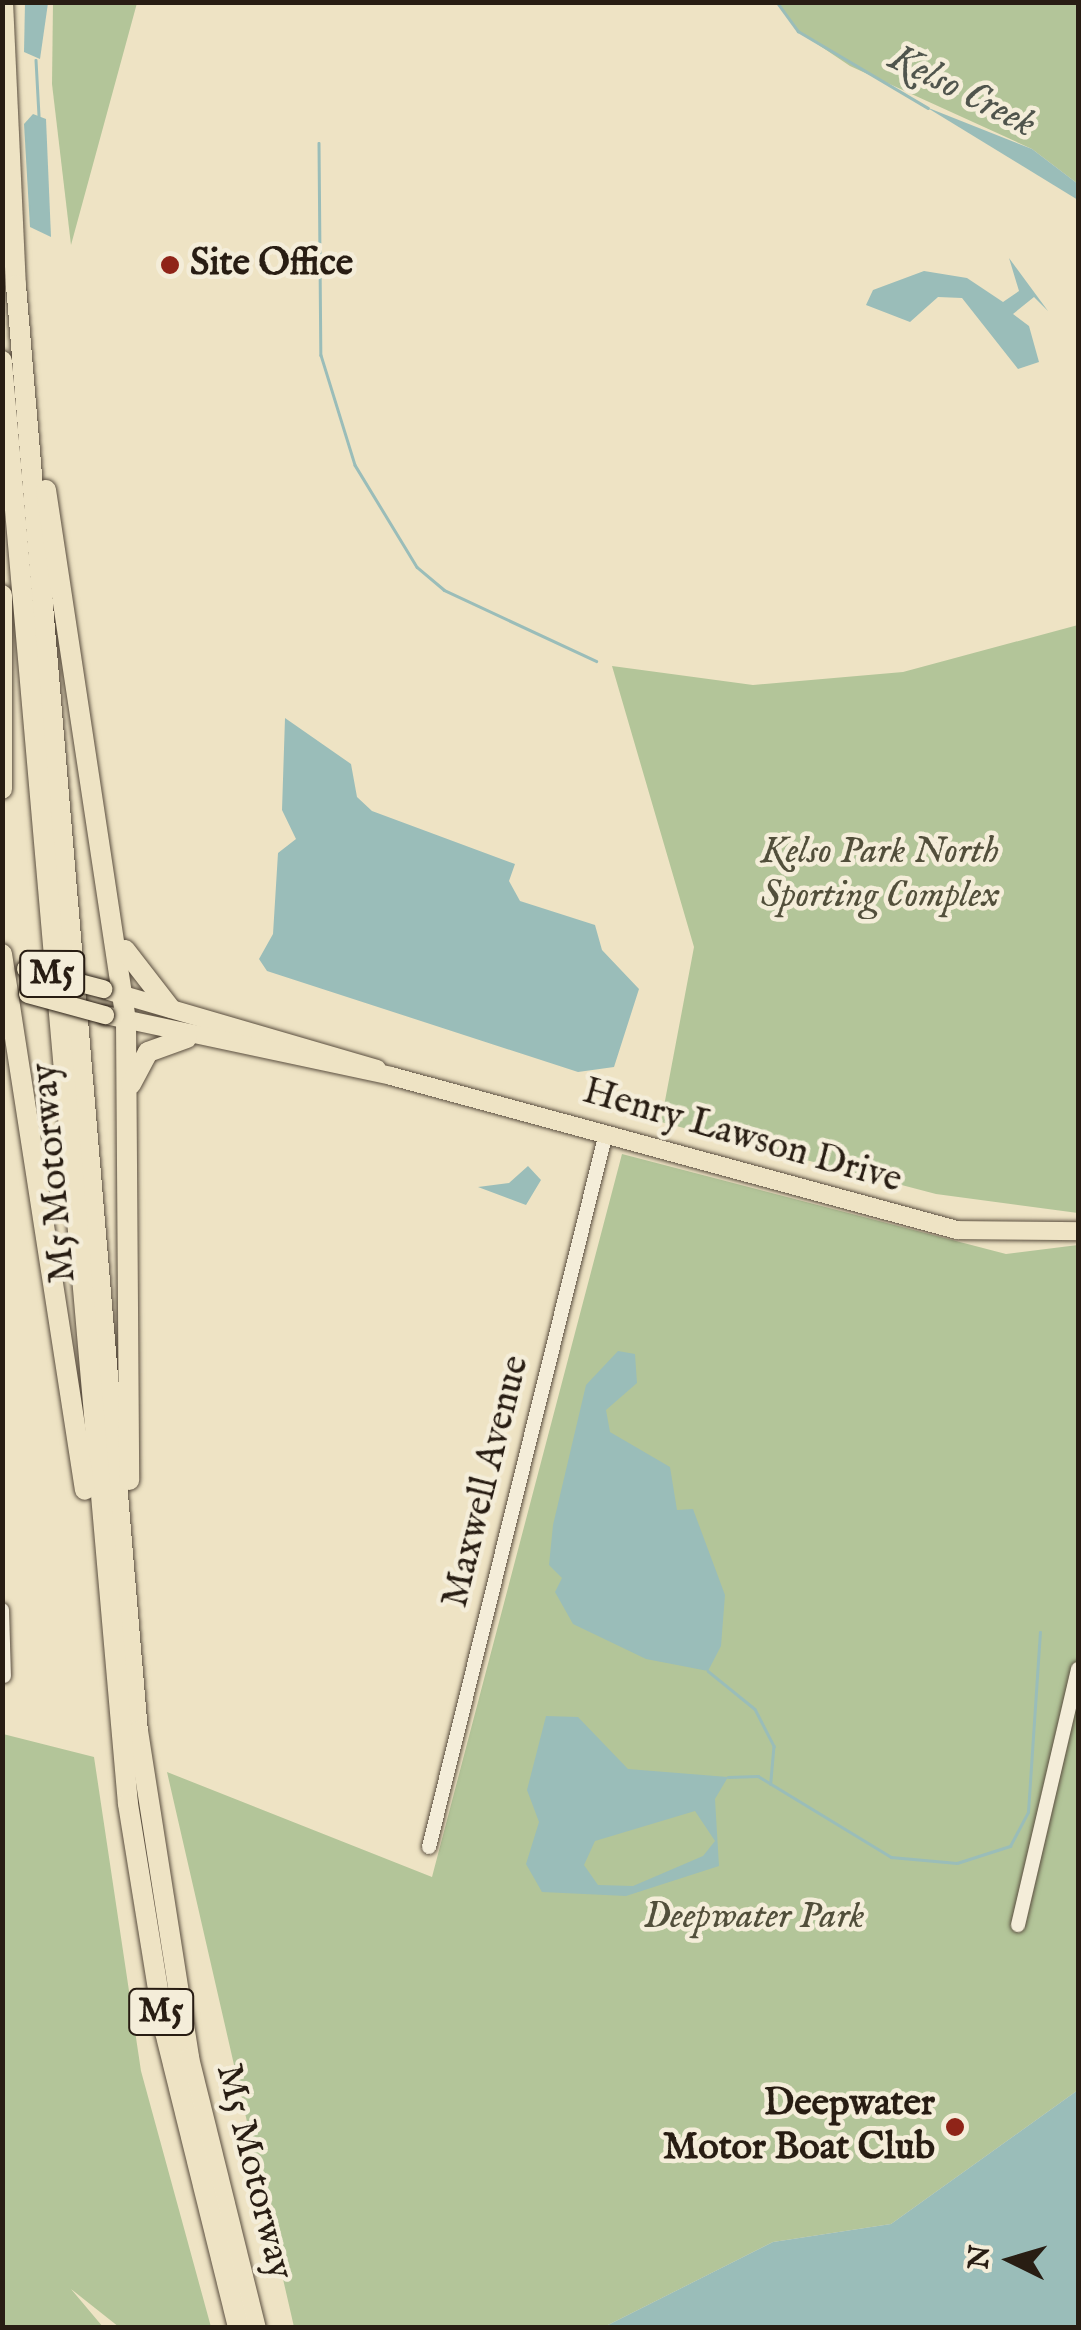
<!DOCTYPE html>
<style>
body{margin:0}
#map{position:relative;width:1081px;height:2330px;overflow:hidden;background:#eee3c4;font-family:"IM FELL English",serif}
div>[style]{position:absolute}
[style*='--x']{left:calc(var(--x)*1px);top:calc(var(--y)*1px);width:calc(var(--w)*1px);rotate:calc(var(--a)*1deg)}
.green>*{inset:0;background:#b3c599}
.water>*{inset:0;background:#9abdb9}
.stream>*{height:2.5px;margin:-1.25px;padding:0 1.25px;transform-origin:1.25px;border-radius:1.25px;background:#9abdb9}
.roads{filter:drop-shadow(0 0 2px #5a4e3f) drop-shadow(0 0 2px #5a4e3f)}
.minor>*{height:14px;margin:-7px;padding:0 7px;transform-origin:7px;border-radius:7px;background:#f4edd9}
.major>*{height:18px;margin:-9px;padding:0 9px;transform-origin:9px;border-radius:9px;background:#eee3c4}
.highway>*{height:20px;margin:-10px;padding:0 10px;transform-origin:10px;border-radius:10px;background:#eee3c4}
.bridges{filter:drop-shadow(0 0 2px #281d13) drop-shadow(0 0 2px #281d13)}
.major-bridge>*{height:18px;margin:-9px;padding:0 9px;transform-origin:9px;border-radius:9px;background:#eee3c4}
.dots>*{width:28px;height:28px;translate:-50% -50%;box-sizing:border-box;border:5px solid #f4edd9;border-radius:50%}
span{translate:-50% -50%;white-space:nowrap;text-align:center;line-height:1.15;-webkit-text-stroke:9px #f4edd9;paint-order:stroke}
.shield-label span{padding:2px 8px;background:#f4edd9;border:2px solid;border-radius:8px;-webkit-text-stroke-width:0}
.shield-label{font-size:35px;color:#281d13;font-weight:700}
.poi-label{font-size:38px;color:#281d13;font-weight:700}
.left{translate:0 -50%;text-align:left}
.right{translate:-100% -50%;text-align:right}
.park-label{font-size:38px;color:#524f3b;font-style:italic}
.street-label{font-size:38px;color:#281d13}
.water-label{font-size:40px;color:#50554d;font-style:italic}
.frame{position:absolute;inset:0;border:5px solid #281d13;pointer-events:none}
.north{position:absolute;left:961px;top:2210px;width:100px;height:100px;-webkit-text-stroke:8px #f4edd9;paint-order:stroke;rotate:275deg;font-size:28px;font-weight:700;line-height:40px;text-align:center;color:#281d13}
.north::after{content:'';display:block;margin:auto;width:35px;height:45px;background:#281d13;clip-path:polygon(50% 0,100% 100%,50% 72%,0 100%)}
</style>
<div id="map">
<div class="green">
<div style="clip-path:polygon(53px 3px,137px 3px,71px 245px,52px 84px)"></div>
<div style="clip-path:polygon(777px 3px,1078px 3px,1078px 184px,1032px 149px,850px 66px,798px 31px)"></div>
<div style="clip-path:polygon(1078px 625px,1078px 1213px,936px 1194px,661px 1122px,694px 947px,612px 666px,753px 685px,903px 672px)"></div>
<div style="clip-path:polygon(622px 1154px,1006px 1254px,1078px 1245px,1078px 2090px,891px 2224px,773px 2242px,604px 2327px,294px 2327px,167px 1772px,432px 1877px)"></div>
<div style="clip-path:polygon(3px 1734px,94px 1757px,141px 2071px,211px 2327px,119px 2327px,71px 2289px,103px 2327px,3px 2327px)"></div>
</div>
<div class="water">
<div style="clip-path:polygon(25px 3px,48px 3px,40px 59px,24px 52px)"></div>
<div style="clip-path:polygon(926px 107px,1032px 149px,1078px 184px,1078px 200px)"></div>
<div style="clip-path:polygon(33px 114px,46px 119px,51px 237px,30px 227px,24px 124px)"></div>
<div style="clip-path:polygon(1009px 258px,1048px 311px,1034px 297px,1013px 314px,1029px 326px,1039px 362px,1018px 369px,962px 298px,938px 297px,910px 322px,866px 305px,873px 290px,924px 271px,967px 278px,1003px 302px,1019px 291px)"></div>
<div style="clip-path:polygon(285px 718px,351px 764px,357px 797px,372px 811px,515px 864px,509px 881px,520px 901px,595px 925px,602px 950px,639px 989px,614px 1067px,578px 1072px,267px 971px,259px 959px,273px 934px,278px 853px,296px 839px,282px 810px)"></div>
<div style="clip-path:polygon(528px 1166px,541px 1180px,526px 1205px,478px 1187px,509px 1183px)"></div>
<div style="clip-path:polygon(618px 1351px,635px 1354px,637px 1383px,606px 1410px,610px 1432px,670px 1467px,677px 1510px,693px 1509px,725px 1595px,721px 1646px,708px 1671px,646px 1659px,573px 1624px,555px 1592px,562px 1578px,549px 1565px,553px 1525px,586px 1385px)"></div>
<div style="clip-path:polygon(evenodd,546px 1716px,578px 1717px,628px 1769px,728px 1777px,715px 1799px,719px 1866px,626px 1896px,542px 1892px,526px 1864px,539px 1822px,527px 1790px,546px 1716px,695px 1811px,715px 1841px,703px 1856px,633px 1886px,598px 1885px,584px 1865px,595px 1841px,695px 1811px)"></div>
<div style="clip-path:polygon(1078px 2090px,1078px 2327px,604px 2327px,773px 2242px,891px 2224px)"></div>
</div>
<div class="stream">
<div style="--x:777;--y:2;--w:36;--a:54"></div>
<div style="--x:798;--y:31;--w:151;--a:30.6"></div>
<div style="--x:36;--y:60;--w:56;--a:86.9"></div>
<div style="--x:319;--y:143;--w:212;--a:89.5"></div>
<div style="--x:321;--y:355;--w:115;--a:72.8"></div>
<div style="--x:355;--y:465;--w:119;--a:58.7"></div>
<div style="--x:417;--y:567;--w:35;--a:40"></div>
<div style="--x:444;--y:590;--w:168;--a:25"></div>
<div style="--x:708;--y:1671;--w:60;--a:39"></div>
<div style="--x:755;--y:1709;--w:42;--a:62.8"></div>
<div style="--x:774;--y:1746;--w:38;--a:95"></div>
<div style="--x:728;--y:1777;--w:30;--a:-2"></div>
<div style="--x:758;--y:1776;--w:156;--a:31.3"></div>
<div style="--x:891;--y:1857;--w:66;--a:5.2"></div>
<div style="--x:957;--y:1863;--w:56;--a:-17.8"></div>
<div style="--x:1010;--y:1846;--w:38;--a:-62"></div>
<div style="--x:1028;--y:1812;--w:180;--a:-86.2"></div>
</div>
<div class="roads">
<div class="minor">
<div style="--x:2;--y:1610;--w:66;--a:88.3"></div>
<div style="--x:429;--y:1847;--w:736;--a:-76.08"></div>
<div style="--x:1018;--y:1925;--w:263;--a:-76.8"></div>
</div>
<div class="major">
<div style="--x:109;--y:991;--w:279;--a:16.2"></div>
<div style="--x:105;--y:1015;--w:292;--a:12"></div>
<div style="--x:391;--y:1076;--w:587;--a:15.22"></div>
<div style="--x:957;--y:1230;--w:121;--a:0.5"></div>
</div>
<div class="highway">
<div style="--x:3;--y:2;--w:283;--a:87.4"></div>
<div style="--x:16;--y:285;--w:1451;--a:85.18"></div>
<div style="--x:138;--y:1731;--w:331;--a:81.1"></div>
<div style="--x:189;--y:2058;--w:278;--a:76.1"></div>
<div style="--x:2;--y:361;--w:1448;--a:85.01"></div>
<div style="--x:128;--y:1804;--w:231;--a:80.8"></div>
<div style="--x:165;--y:2032;--w:305;--a:76.1"></div>
<div style="--x:46;--y:490;--w:537;--a:81.43"></div>
<div style="--x:126;--y:1021;--w:459;--a:89.6"></div>
<div style="--x:2;--y:595;--w:194;--a:90"></div>
<div style="--x:125;--y:950;--w:73;--a:52.2"></div>
<div style="--x:2;--y:954;--w:542;--a:81.2"></div>
<div style="--x:131;--y:1084;--w:36;--a:-62"></div>
<div style="--x:148;--y:1052;--w:41;--a:-19.7"></div>
</div>
</div>
<div class="bridges">
<div class="major-bridge">
<div style="--x:26;--y:969;--w:80;--a:14.6"></div>
<div style="--x:28;--y:994;--w:80;--a:15.3"></div>
</div>
</div>
<div class="dots">
<div style="left:170px;top:265px;background:#8f2418"></div>
<div style="left:955px;top:2127px;background:#8f2418"></div>
</div>
<div class="shield-label">
<span style="left:52px;top:974px">M5</span>
<span style="left:161px;top:2012px">M5</span>
</div>
<div class="poi-label">
<span class="left" style="left:190px;top:265px">Site Office</span>
<span class="right" style="left:935px;top:2127px">Deepwater<br>Motor Boat Club</span>
</div>
<div class="park-label">
<span style="left:880px;top:875px">Kelso Park North<br>Sporting Complex</span>
<span style="left:754px;top:1918px">Deepwater Park</span>
</div>
<div class="street-label">
<span style="left:742px;top:1137px;rotate:16deg">Henry Lawson Drive</span>
<span style="left:55px;top:1173px;rotate:-95deg">M5 Motorway</span>
<span style="left:487px;top:1482px;rotate:-76deg">Maxwell Avenue</span>
<span style="left:253px;top:2172px;rotate:76deg">M5 Motorway</span>
</div>
<div class="water-label">
<span style="left:962px;top:92px;rotate:27deg">Kelso Creek</span>
</div>
<div class="frame"></div>
<div class="north">N</div>
</div>
